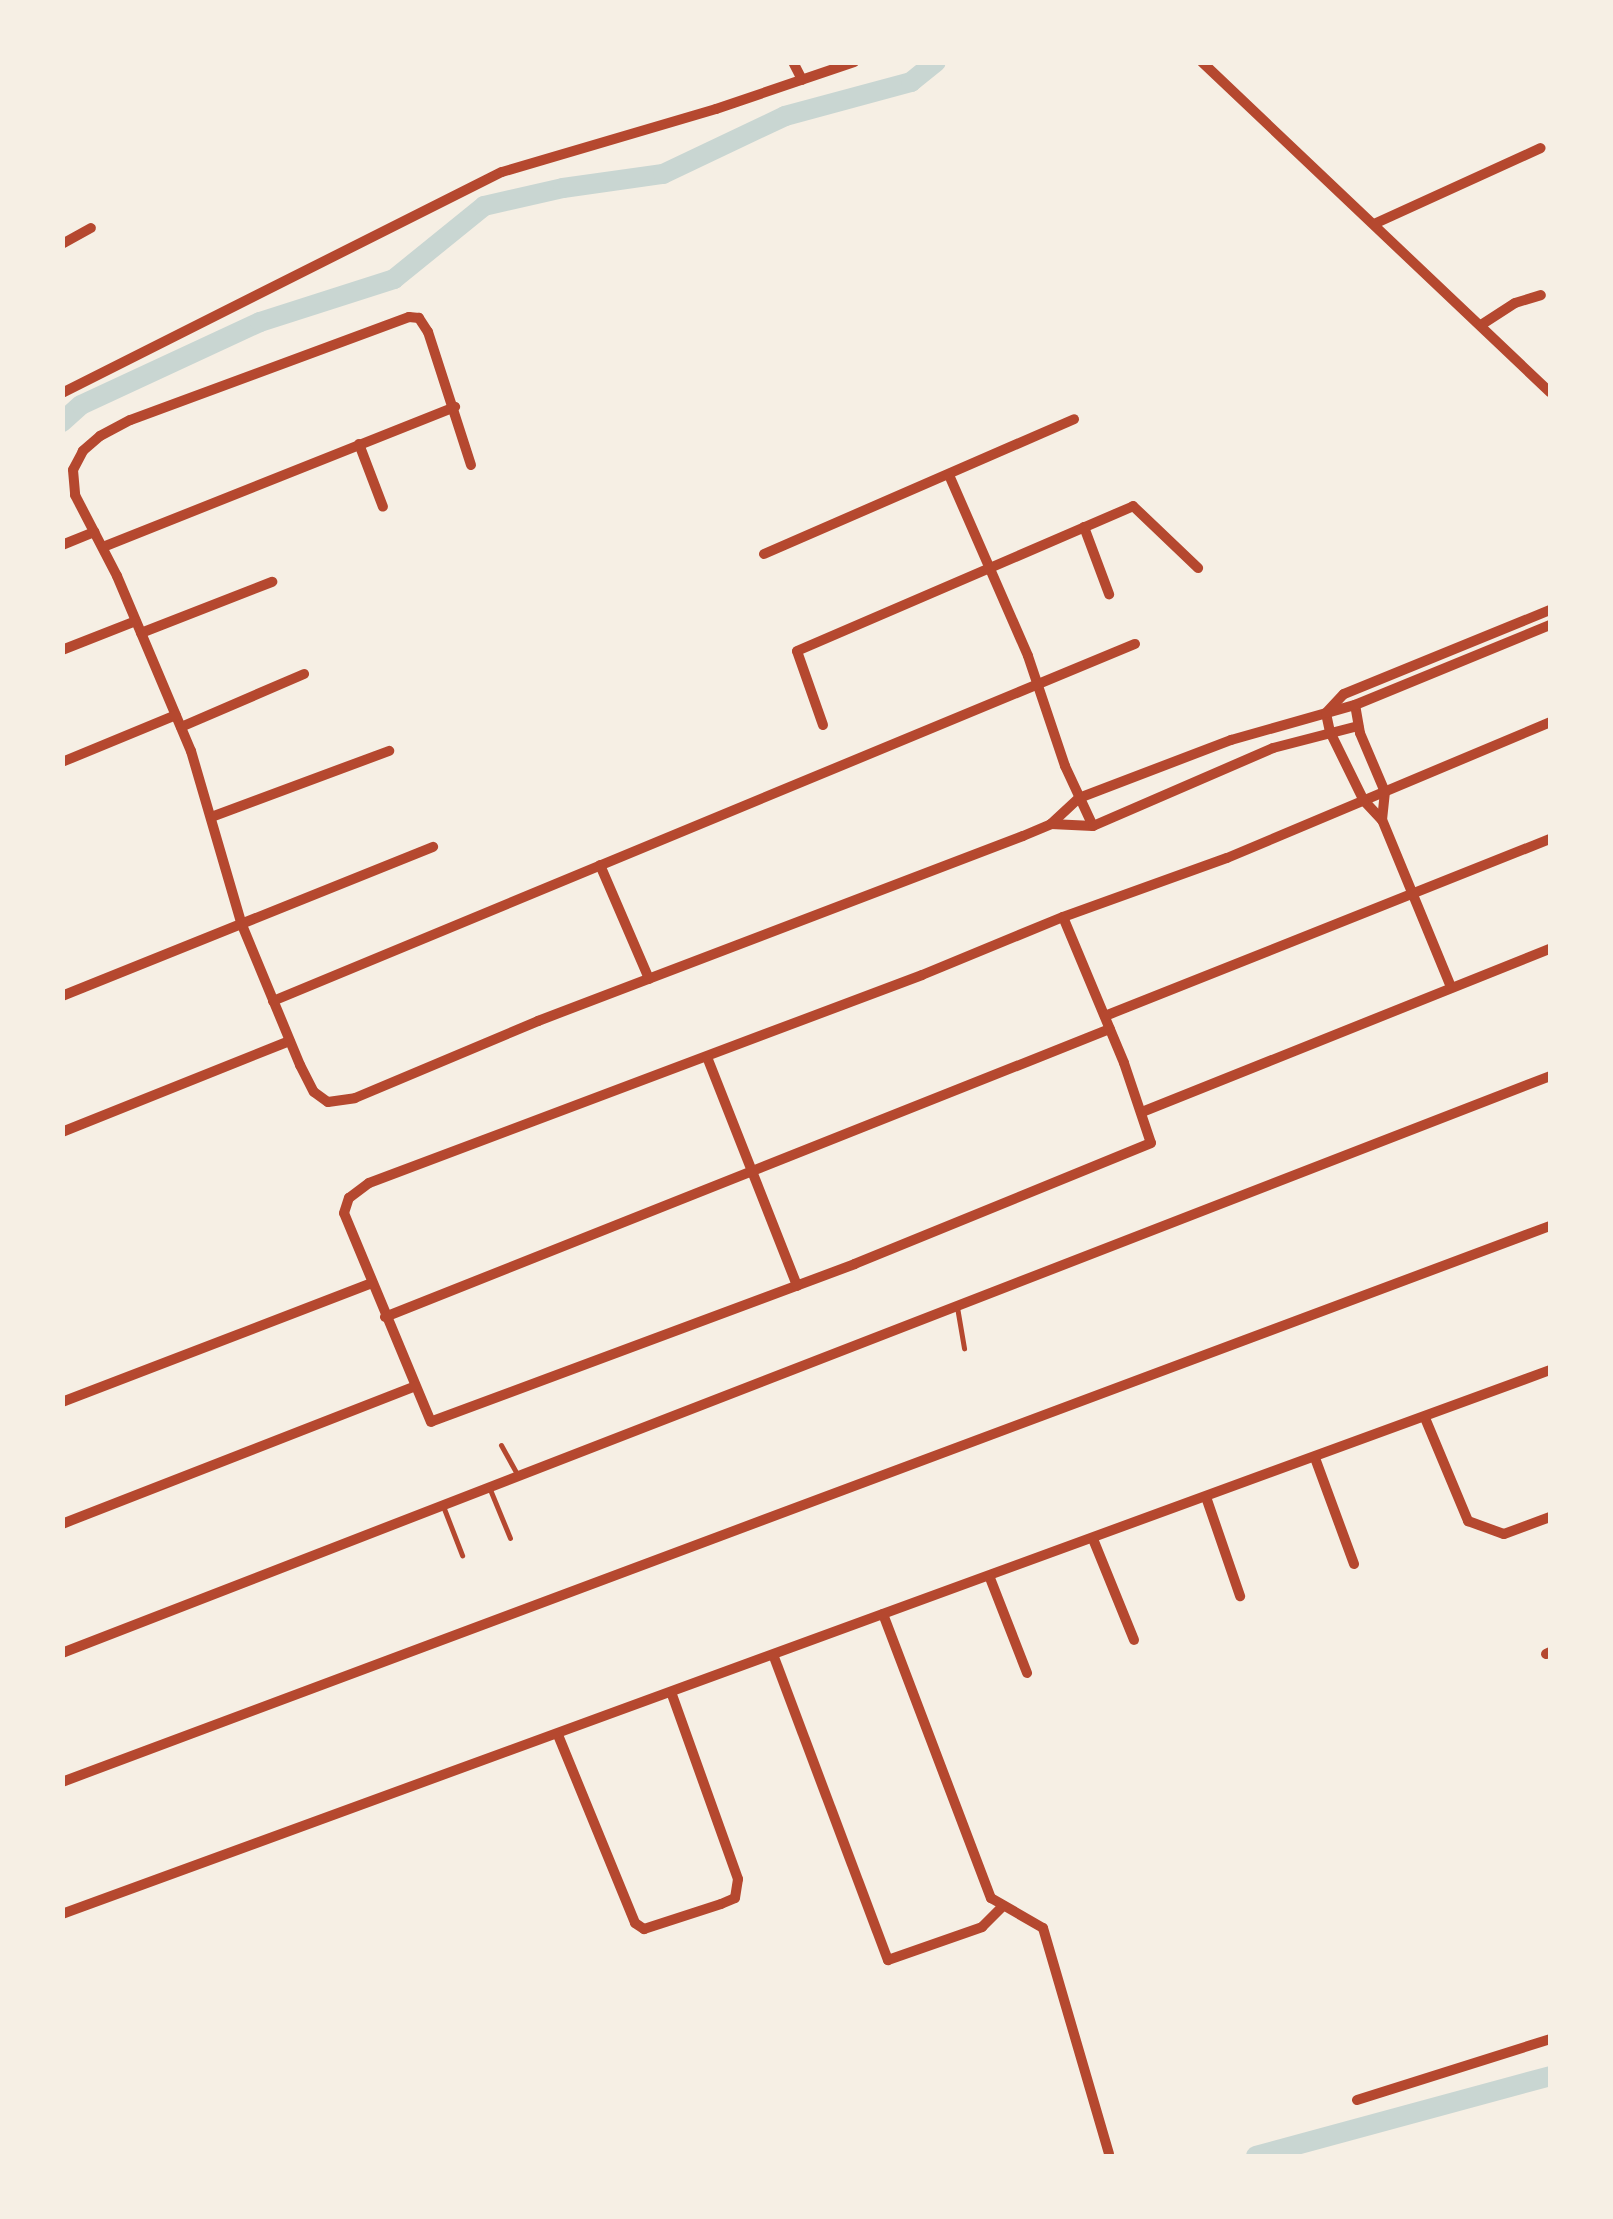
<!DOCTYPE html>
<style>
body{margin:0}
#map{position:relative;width:1613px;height:2219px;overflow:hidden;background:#f6efe4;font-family:Ubuntu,sans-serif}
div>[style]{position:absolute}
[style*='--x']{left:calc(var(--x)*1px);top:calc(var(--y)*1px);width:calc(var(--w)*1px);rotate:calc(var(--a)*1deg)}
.canal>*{height:20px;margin:-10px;padding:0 10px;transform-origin:10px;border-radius:10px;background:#c9d6d2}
.service>*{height:5px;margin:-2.5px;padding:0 2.5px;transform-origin:2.5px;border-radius:2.5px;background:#b5482f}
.minor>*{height:10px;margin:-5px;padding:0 5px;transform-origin:5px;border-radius:5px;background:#b5482f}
span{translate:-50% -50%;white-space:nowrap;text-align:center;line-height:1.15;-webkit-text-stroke:9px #f6efe4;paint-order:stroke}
.frame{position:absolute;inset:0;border:65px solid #f6efe4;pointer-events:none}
</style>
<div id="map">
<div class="canal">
<div style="--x:62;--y:422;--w:25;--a:-42"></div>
<div style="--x:81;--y:405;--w:197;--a:-24.9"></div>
<div style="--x:260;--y:322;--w:141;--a:-17.8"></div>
<div style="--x:394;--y:279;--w:116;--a:-39"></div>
<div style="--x:484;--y:206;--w:81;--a:-12.8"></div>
<div style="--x:563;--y:188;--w:101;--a:-8"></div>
<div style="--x:663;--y:174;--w:135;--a:-25.4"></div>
<div style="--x:785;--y:116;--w:131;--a:-15.1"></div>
<div style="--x:911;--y:82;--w:32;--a:-39"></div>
<div style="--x:1256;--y:2156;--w:305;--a:-15.2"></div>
</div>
<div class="service">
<div style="--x:957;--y:1307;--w:42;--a:80.3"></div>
<div style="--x:501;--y:1445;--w:35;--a:61"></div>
<div style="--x:489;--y:1487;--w:55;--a:67.6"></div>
<div style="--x:443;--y:1506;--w:53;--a:68.8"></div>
</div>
<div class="minor">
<div style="--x:793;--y:62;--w:20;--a:63"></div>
<div style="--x:1202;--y:62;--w:480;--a:43.5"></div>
<div style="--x:1374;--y:224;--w:183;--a:-24.5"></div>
<div style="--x:62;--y:244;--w:33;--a:-29"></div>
<div style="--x:1481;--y:325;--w:40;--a:-32.9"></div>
<div style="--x:1515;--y:303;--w:27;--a:-17"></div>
<div style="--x:62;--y:393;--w:492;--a:-26.7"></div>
<div style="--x:502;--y:172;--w:223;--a:-16.4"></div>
<div style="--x:716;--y:109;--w:146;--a:-18.8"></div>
<div style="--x:359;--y:444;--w:67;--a:69.1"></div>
<div style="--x:471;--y:465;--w:140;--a:-107.9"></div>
<div style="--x:428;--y:332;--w:17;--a:-123"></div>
<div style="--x:419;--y:318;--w:10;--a:-174"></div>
<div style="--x:409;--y:317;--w:297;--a:159.7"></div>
<div style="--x:130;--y:420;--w:34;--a:152"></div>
<div style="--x:100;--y:436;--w:23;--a:139"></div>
<div style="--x:83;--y:451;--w:21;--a:118"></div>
<div style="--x:73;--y:470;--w:25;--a:85"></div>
<div style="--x:75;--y:495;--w:91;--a:62.6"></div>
<div style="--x:117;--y:576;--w:190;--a:67.1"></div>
<div style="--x:191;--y:751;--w:181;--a:73.7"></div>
<div style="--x:242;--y:925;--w:152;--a:67.5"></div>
<div style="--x:300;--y:1065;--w:30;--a:63"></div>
<div style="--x:314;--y:1092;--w:17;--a:36"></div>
<div style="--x:328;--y:1102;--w:27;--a:-8"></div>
<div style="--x:355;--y:1098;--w:199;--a:-22.8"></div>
<div style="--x:538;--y:1021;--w:519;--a:-20.88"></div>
<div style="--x:1023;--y:836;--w:30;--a:-23"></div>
<div style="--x:1051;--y:824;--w:38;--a:-43"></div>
<div style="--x:1079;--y:798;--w:163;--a:-20.9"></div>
<div style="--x:1231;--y:740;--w:129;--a:-15.8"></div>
<div style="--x:949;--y:475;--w:197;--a:66.4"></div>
<div style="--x:1028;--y:656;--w:116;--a:71.4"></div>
<div style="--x:1065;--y:766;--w:66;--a:65"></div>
<div style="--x:1084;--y:527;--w:72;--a:69.5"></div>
<div style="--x:62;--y:545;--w:35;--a:-22"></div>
<div style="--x:103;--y:547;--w:379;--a:-21.7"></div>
<div style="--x:764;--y:554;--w:338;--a:-23.5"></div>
<div style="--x:141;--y:633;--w:141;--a:-21.3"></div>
<div style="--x:62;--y:650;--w:79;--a:-21.4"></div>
<div style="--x:823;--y:725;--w:78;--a:-109.4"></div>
<div style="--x:797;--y:651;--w:366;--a:-23.3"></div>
<div style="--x:1133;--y:506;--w:90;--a:43.6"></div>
<div style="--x:181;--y:727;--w:134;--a:-23.3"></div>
<div style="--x:62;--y:762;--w:123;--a:-22.4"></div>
<div style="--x:214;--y:816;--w:187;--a:-20.4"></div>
<div style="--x:1382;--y:820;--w:28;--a:-84"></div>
<div style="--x:1385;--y:792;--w:64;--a:-113"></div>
<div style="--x:1360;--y:733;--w:28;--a:-100"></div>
<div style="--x:1355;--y:705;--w:211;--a:-22.3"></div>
<div style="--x:1051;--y:824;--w:42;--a:2.7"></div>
<div style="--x:1093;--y:826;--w:196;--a:-23.4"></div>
<div style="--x:1273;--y:748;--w:88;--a:-14.5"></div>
<div style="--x:600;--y:865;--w:124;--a:66.7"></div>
<div style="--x:1063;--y:917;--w:158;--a:67.3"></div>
<div style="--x:1124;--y:1063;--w:84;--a:71.4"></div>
<div style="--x:1151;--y:1143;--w:320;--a:157.8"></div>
<div style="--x:855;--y:1264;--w:452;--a:159.6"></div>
<div style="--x:431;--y:1422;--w:226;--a:-112.6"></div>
<div style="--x:344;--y:1213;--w:16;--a:-72"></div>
<div style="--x:349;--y:1198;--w:25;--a:-37"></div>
<div style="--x:369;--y:1183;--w:591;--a:-20.61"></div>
<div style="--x:922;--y:975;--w:152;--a:-22.4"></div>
<div style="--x:1063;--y:917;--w:174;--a:-19.8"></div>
<div style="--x:1227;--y:858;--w:350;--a:-22.8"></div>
<div style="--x:1451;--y:987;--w:181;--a:-112.4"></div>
<div style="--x:1382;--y:820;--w:26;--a:-133"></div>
<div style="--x:1364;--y:801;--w:77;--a:-116.2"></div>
<div style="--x:1330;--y:732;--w:19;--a:-102"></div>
<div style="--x:1326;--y:713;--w:26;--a:-47"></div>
<div style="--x:1344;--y:694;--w:222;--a:-22.2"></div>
<div style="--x:62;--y:996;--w:400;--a:-21.9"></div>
<div style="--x:273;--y:1001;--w:933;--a:-22.5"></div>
<div style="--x:1105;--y:1016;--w:479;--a:-21.7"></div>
<div style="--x:707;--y:1057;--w:246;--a:68.5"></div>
<div style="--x:1142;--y:1112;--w:439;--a:-21.8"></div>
<div style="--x:62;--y:1132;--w:245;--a:-21.8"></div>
<div style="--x:385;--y:1317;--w:780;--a:-21.67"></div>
<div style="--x:62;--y:1402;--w:332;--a:-21"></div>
<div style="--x:1425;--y:1418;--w:112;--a:67.3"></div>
<div style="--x:1468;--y:1521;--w:38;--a:20"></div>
<div style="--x:1504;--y:1534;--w:49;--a:-20.3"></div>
<div style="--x:1315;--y:1458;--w:113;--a:69.8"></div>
<div style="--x:1206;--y:1497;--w:105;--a:71"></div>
<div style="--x:62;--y:1524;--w:378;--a:-21.3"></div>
<div style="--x:1093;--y:1539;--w:109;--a:67.9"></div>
<div style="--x:990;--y:1578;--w:102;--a:68.7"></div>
<div style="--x:883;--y:1614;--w:304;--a:69.2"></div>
<div style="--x:991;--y:1898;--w:60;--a:30"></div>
<div style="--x:1043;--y:1928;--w:235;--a:73.7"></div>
<div style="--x:62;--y:1653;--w:1596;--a:-21.19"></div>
<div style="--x:1546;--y:1654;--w:4;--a:-27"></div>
<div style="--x:774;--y:1657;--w:324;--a:69.4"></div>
<div style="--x:888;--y:1960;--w:100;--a:-19.3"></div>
<div style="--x:982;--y:1927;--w:30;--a:-45"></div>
<div style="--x:558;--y:1735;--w:203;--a:67.7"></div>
<div style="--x:635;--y:1923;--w:11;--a:34"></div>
<div style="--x:644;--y:1929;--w:81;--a:-18"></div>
<div style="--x:721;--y:1904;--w:15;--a:-23"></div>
<div style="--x:735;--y:1898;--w:19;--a:-81"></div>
<div style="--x:738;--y:1879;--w:195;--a:-109.7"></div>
<div style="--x:62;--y:1782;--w:1588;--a:-20.49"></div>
<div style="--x:62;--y:1914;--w:1584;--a:-20.08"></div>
<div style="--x:1357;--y:2100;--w:202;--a:-17.5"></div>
</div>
<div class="frame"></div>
</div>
